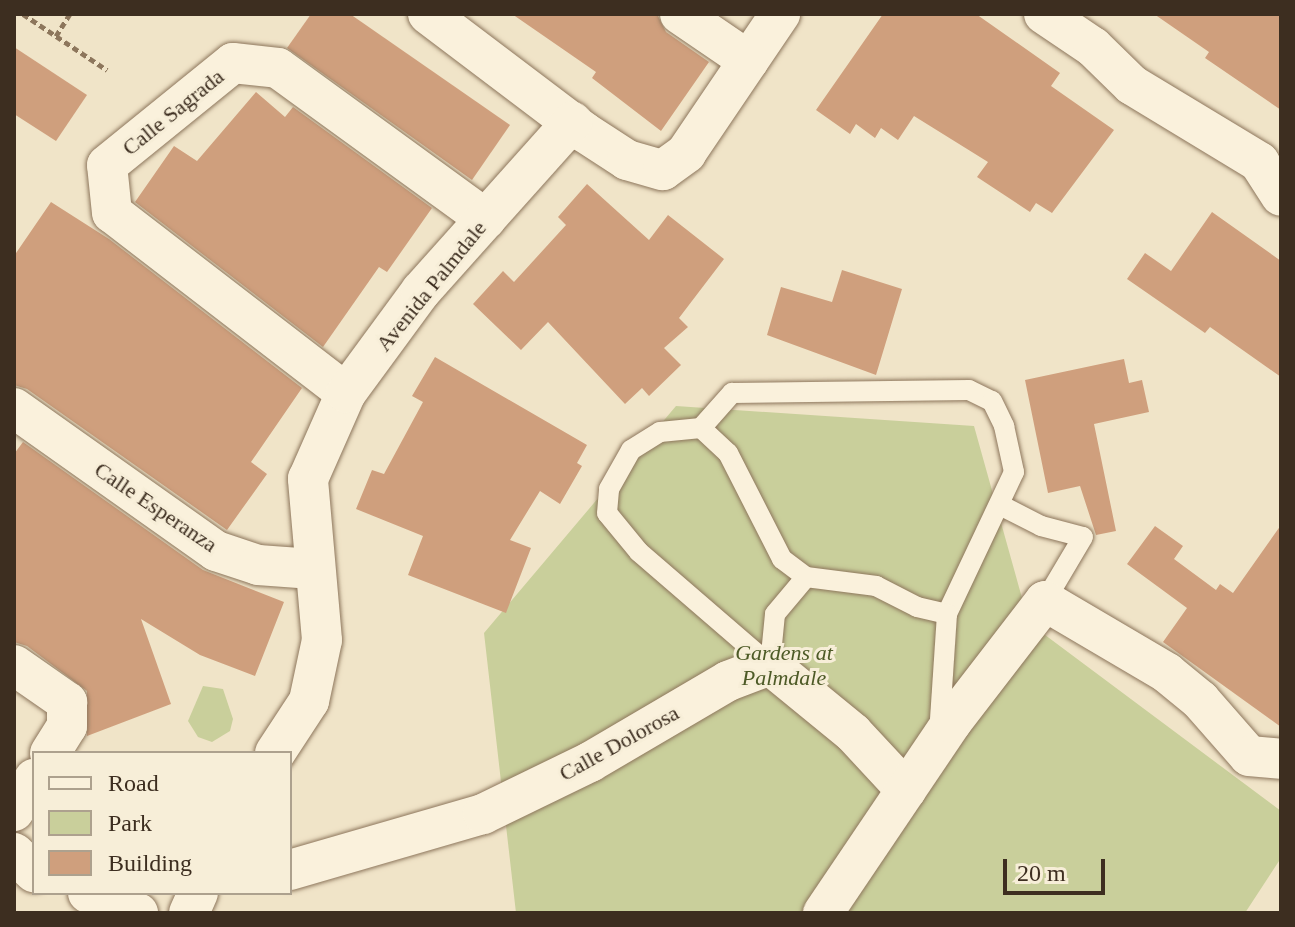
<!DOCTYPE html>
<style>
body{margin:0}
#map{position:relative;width:1295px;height:927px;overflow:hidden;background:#f0e4c8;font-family:Georgia,serif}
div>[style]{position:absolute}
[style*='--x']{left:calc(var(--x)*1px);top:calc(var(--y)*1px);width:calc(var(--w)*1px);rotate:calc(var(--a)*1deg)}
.green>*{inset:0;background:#c9cf9b}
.building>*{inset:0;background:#cf9f7d}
.path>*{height:5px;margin-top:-2.5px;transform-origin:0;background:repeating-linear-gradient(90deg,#8d765c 0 6px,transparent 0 10px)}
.roads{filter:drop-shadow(0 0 2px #8d765c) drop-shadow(0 0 2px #8d765c)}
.lane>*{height:20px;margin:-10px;padding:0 10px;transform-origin:10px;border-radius:10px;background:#faf1dc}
.street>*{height:40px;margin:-20px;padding:0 20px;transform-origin:20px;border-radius:20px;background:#faf1dc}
span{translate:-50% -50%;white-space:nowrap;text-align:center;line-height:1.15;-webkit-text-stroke:6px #f7eed8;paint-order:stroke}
.street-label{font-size:22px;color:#3d2e20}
.park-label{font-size:22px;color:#4d5a26;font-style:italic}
.frame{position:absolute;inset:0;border:16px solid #3d2e20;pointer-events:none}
.legend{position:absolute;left:32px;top:751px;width:260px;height:144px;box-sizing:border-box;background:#f7eed8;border:2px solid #ada18e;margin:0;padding:10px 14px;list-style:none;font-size:24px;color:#3d2e20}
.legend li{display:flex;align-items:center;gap:16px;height:40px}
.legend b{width:40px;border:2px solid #ada18e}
.scale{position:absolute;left:1003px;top:859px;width:102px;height:36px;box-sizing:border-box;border:4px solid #3d2e20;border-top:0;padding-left:10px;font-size:24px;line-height:28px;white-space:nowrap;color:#3d2e20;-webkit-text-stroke:6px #f7eed8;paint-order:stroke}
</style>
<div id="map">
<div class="green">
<div style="clip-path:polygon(676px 406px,974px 426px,1029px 623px,1281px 811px,1281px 858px,1245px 913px,516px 913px,484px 633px)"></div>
<div style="clip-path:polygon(203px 686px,223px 689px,233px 719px,230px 731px,212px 742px,198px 737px,188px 721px)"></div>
</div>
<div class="building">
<div style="clip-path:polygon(311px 14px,350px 14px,510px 125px,472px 180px,287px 48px)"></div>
<div style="clip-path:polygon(512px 14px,657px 14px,666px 32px,709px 62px,661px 131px,592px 78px,596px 72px)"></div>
<div style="clip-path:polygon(883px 14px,976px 14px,1060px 73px,1051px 86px,1114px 130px,1052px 213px,1036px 203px,1030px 212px,977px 177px,988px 162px,914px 116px,898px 140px,881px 128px,875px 138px,856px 124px,850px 134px,816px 110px)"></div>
<div style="clip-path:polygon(1154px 14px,1281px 14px,1281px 110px,1205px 58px,1209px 52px)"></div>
<div style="clip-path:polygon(14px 47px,87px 95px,56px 141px,14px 114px)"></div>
<div style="clip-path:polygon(256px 92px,285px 117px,293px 107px,432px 208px,387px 272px,379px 267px,323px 347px,135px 202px,174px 146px,197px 161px)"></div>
<div style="clip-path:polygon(587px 184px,649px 240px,668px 215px,724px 259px,679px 318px,688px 327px,664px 348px,681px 365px,649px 396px,642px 388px,625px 404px,548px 322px,521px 350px,473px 304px,503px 271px,514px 282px,566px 225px,558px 217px)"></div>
<div style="clip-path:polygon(51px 202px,109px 239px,302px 388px,251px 462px,267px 474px,227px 530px,27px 389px,14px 385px,14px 256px)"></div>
<div style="clip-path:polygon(1212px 212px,1281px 261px,1281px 377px,1210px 327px,1205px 333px,1127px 279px,1145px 253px,1171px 271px)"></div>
<div style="clip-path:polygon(842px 270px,902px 289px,876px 375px,767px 335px,781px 287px,832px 302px)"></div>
<div style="clip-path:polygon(435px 357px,587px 445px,577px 463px,582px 466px,560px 504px,540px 491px,510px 540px,531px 548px,506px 613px,408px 575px,423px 536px,356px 509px,372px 470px,384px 474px,423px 402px,412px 396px)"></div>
<div style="clip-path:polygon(1124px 359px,1129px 383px,1142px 380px,1149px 412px,1094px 424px,1116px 531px,1096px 535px,1080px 486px,1048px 493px,1025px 380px)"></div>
<div style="clip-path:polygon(23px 442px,203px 570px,284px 602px,255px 676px,200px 655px,141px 619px,171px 704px,87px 736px,87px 691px,27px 646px,14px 642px,14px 454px)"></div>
<div style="clip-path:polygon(1281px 525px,1281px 727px,1163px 642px,1187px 608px,1127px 564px,1155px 526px,1183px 546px,1174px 559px,1216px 590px,1220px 584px,1233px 593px)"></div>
</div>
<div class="path">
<div style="--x:23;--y:14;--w:101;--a:33.7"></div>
<div style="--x:56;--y:36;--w:26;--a:-58"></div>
</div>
<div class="roads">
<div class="lane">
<div style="--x:701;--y:428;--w:47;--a:-48.5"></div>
<div style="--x:732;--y:393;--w:237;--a:-0.7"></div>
<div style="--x:969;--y:390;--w:25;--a:26"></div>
<div style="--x:992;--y:401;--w:28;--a:64"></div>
<div style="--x:1004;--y:426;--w:47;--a:77.7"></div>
<div style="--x:1014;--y:472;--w:157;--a:115.3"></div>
<div style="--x:1000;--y:505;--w:46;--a:27.1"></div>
<div style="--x:1041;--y:526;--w:43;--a:14.7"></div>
<div style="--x:1083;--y:537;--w:74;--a:120.7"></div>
<div style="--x:770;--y:665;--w:173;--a:-139.2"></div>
<div style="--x:639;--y:552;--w:50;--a:-129.4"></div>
<div style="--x:607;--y:513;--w:24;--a:-85"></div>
<div style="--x:609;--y:489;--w:45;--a:-60.6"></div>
<div style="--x:631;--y:450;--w:34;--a:-32"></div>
<div style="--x:660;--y:432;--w:41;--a:-5.6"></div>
<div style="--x:701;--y:428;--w:37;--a:43"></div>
<div style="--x:728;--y:453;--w:119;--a:63"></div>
<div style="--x:782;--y:559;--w:30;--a:37"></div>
<div style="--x:806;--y:577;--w:71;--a:7.3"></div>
<div style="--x:876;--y:586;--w:46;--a:27.1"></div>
<div style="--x:917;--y:607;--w:31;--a:13"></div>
<div style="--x:947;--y:614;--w:119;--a:93.8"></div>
<div style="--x:770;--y:665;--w:51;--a:-84.4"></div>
<div style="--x:775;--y:614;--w:48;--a:-50"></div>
</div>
<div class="street">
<div style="--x:428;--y:14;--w:196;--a:37.1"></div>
<div style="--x:584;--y:132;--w:51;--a:33.1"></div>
<div style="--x:627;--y:160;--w:37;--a:16"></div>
<div style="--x:663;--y:170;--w:29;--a:-36"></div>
<div style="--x:686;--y:153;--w:168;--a:-55.9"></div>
<div style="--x:680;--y:14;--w:83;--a:34.3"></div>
<div style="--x:1044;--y:14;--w:59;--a:34"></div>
<div style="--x:1093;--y:47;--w:54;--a:44.3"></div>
<div style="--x:1132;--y:85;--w:149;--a:31.2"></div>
<div style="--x:1259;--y:162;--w:40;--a:57.1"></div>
<div style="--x:346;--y:393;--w:295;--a:-142.4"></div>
<div style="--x:112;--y:213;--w:48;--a:-95.9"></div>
<div style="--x:107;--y:165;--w:162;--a:-39"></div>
<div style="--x:233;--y:63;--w:45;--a:6.3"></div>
<div style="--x:278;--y:68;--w:257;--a:36"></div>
<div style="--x:14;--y:408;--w:247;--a:35.3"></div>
<div style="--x:216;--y:551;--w:44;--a:18.4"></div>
<div style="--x:258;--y:565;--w:55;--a:4.2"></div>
<div style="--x:14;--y:665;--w:65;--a:34.9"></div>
<div style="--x:67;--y:702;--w:24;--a:90"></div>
<div style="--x:67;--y:726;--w:32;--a:122"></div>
<div style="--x:275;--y:753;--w:62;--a:-56.8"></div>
<div style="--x:309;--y:701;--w:62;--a:-78"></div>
<div style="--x:322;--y:640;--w:162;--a:-95"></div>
<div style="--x:308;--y:479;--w:94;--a:-66.2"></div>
<div style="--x:346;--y:393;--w:127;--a:-53.7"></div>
<div style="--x:421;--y:291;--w:227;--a:-48.2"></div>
<div style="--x:14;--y:811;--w:38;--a:-58"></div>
<div style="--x:14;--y:853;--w:28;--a:44"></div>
<div style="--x:290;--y:870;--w:201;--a:-16.2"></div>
<div style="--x:483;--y:814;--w:119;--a:-25.9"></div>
<div style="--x:590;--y:762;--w:160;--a:-30.4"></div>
<div style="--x:728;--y:681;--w:45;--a:-20.9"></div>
<div style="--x:770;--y:665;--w:107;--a:39.3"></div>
<div style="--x:853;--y:733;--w:78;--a:47.1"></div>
<div style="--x:88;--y:893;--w:54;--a:21.8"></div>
<div style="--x:189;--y:913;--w:22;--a:-66"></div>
<div style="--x:823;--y:913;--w:229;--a:-56"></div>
<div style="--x:951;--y:723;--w:154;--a:-52.4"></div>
<div style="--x:1045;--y:601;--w:142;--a:30.5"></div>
<div style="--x:1167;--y:673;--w:43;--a:39.3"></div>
<div style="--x:1200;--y:700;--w:74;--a:48.8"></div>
<div style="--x:1249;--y:756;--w:32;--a:5"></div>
</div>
</div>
<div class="street-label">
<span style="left:173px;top:112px;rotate:-39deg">Calle Sagrada</span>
<span style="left:431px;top:286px;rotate:-51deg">Avenida Palmdale</span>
<span style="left:156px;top:507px;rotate:34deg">Calle Esperanza</span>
<span style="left:619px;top:743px;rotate:-29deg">Calle Dolorosa</span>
</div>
<div class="park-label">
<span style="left:784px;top:665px">Gardens at<br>Palmdale</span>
</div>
<div class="frame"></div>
<ul class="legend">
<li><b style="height:10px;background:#faf1dc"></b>Road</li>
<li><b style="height:22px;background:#c9cf9b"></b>Park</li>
<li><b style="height:22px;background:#cf9f7d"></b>Building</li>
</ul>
<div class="scale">20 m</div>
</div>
